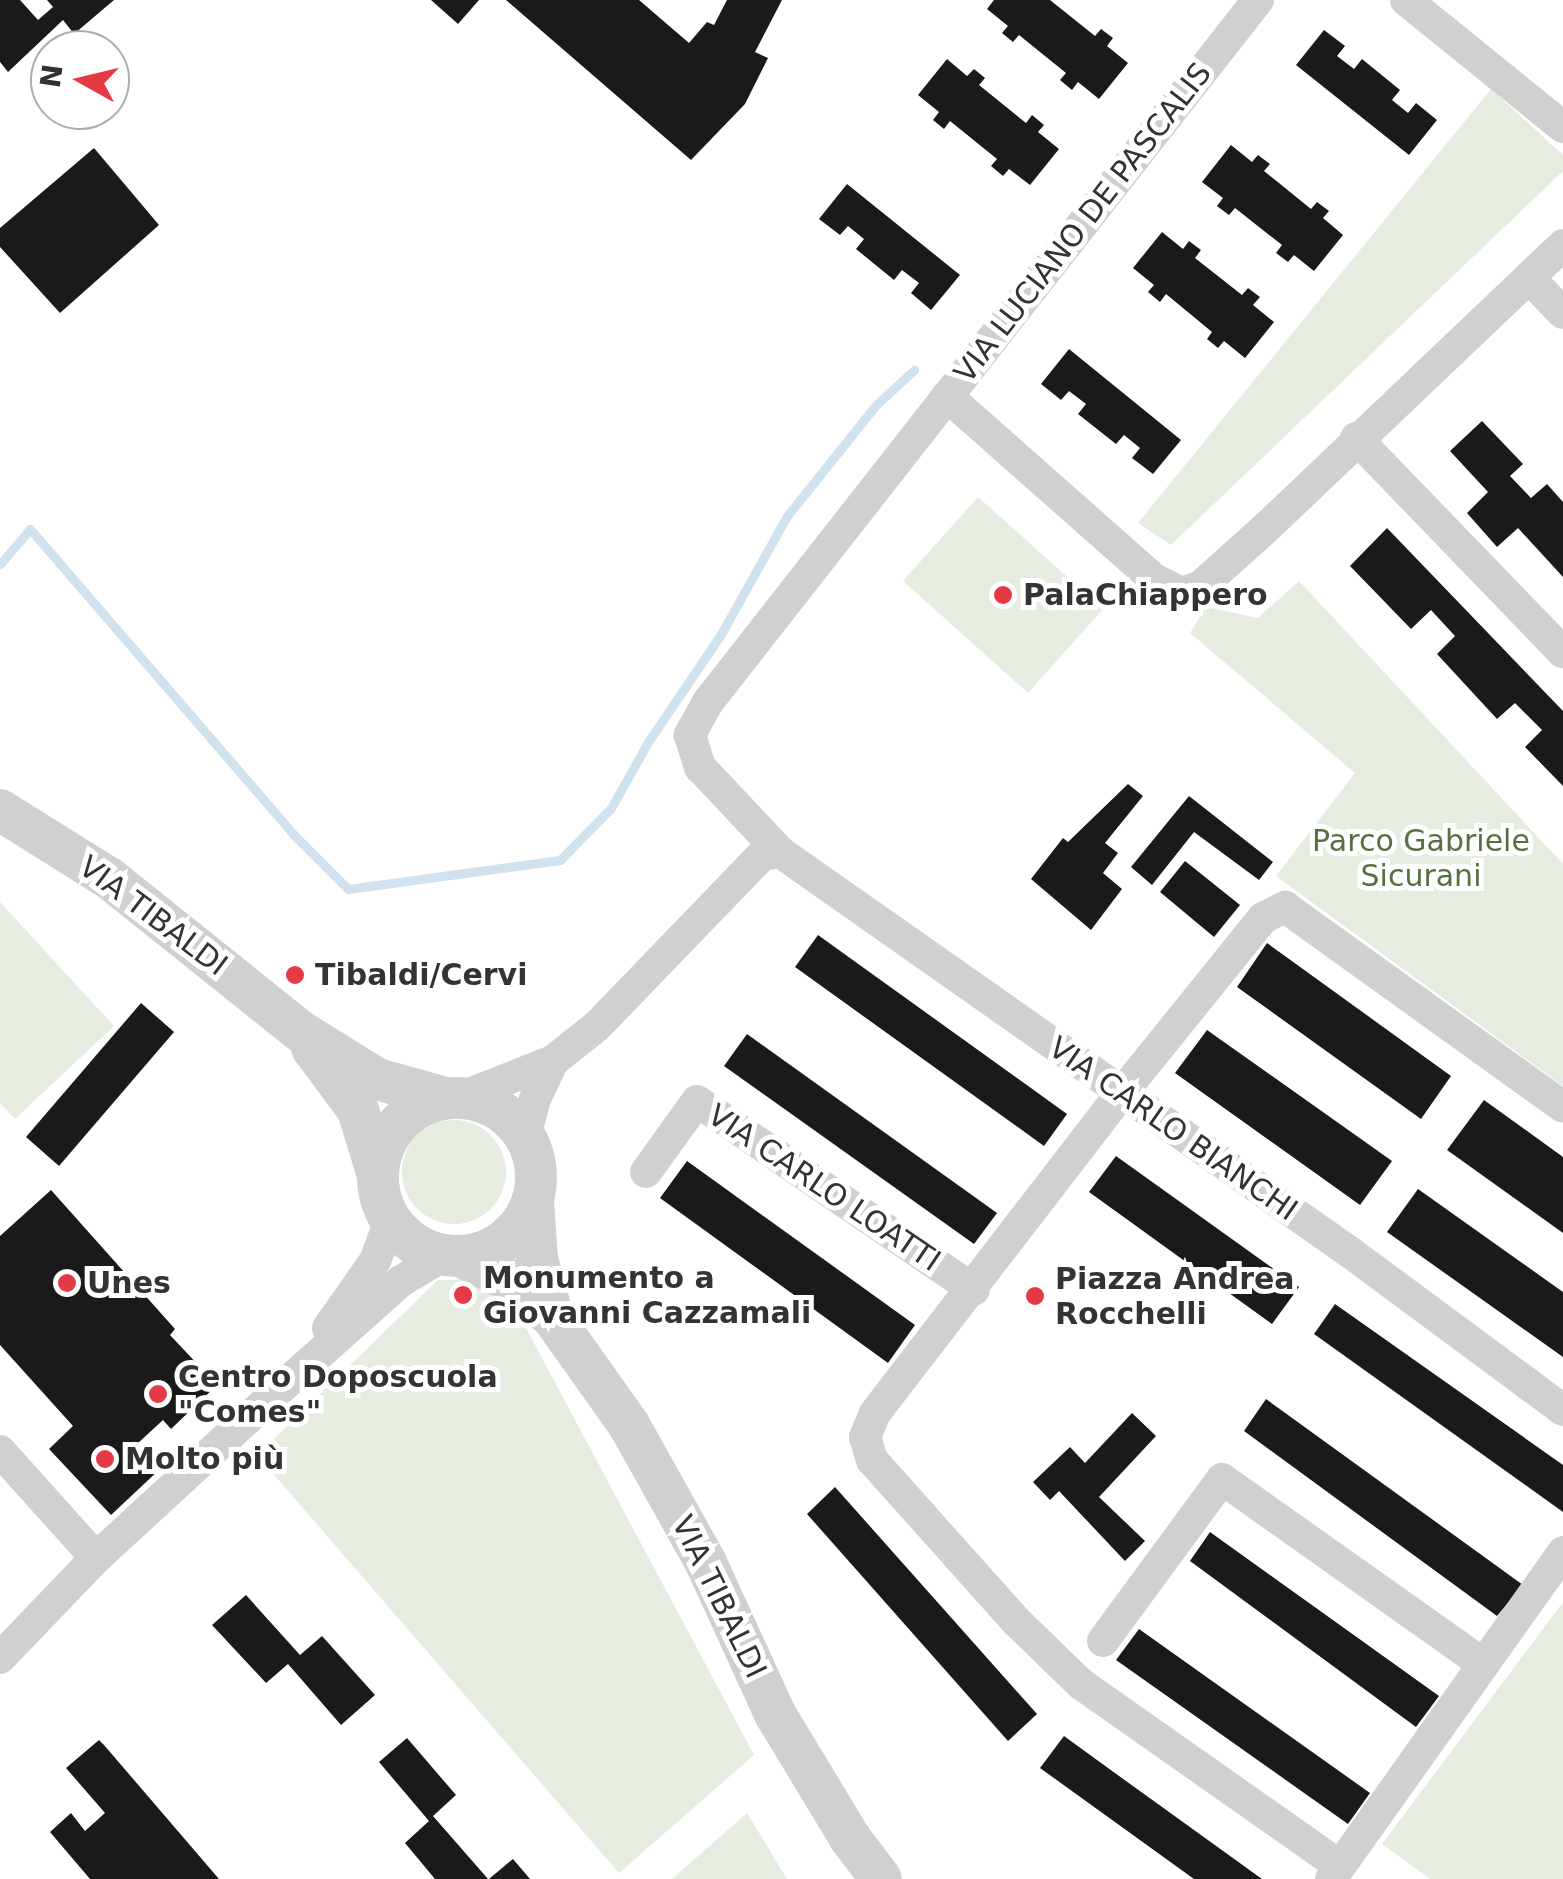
<!DOCTYPE html>
<meta charset="utf-8">
<style>
body{margin:0}
#map{position:relative;width:1563px;height:1879px;overflow:hidden;background:#fff;font-family:"DejaVu Sans",sans-serif}
div>[style]{position:absolute}
[style*='--x']{left:calc(var(--x)*1px);top:calc(var(--y)*1px);width:calc(var(--w)*1px);rotate:calc(var(--a)*1deg)}
.green>*{inset:0;background:#e6ecdf}
.round{border-radius:50%}
.stream>*{height:9px;margin:-4.5px;padding:0 4.5px;transform-origin:4.5px;border-radius:4.5px;background:#cfe2ee}
.building>*{inset:0;background:#1a1a1a}
.minor>*{height:32px;margin:-16px;padding:0 16px;transform-origin:16px;border-radius:16px;background:#d0d0d0}
.tertiary>*{height:42px;margin:-21px;padding:0 21px;transform-origin:21px;border-radius:21px;background:#d0d0d0}
.tertiary>.ring{margin:-21px;padding:0;box-sizing:content-box;background:none;border:42px solid #d0d0d0;border-radius:50%}
.dots>*{width:28px;height:28px;translate:-50% -50%;box-sizing:border-box;border:5px solid #fff;border-radius:50%}
span{translate:-50% -50%;white-space:nowrap;text-align:center;line-height:1.15;-webkit-text-stroke:10px #fff;paint-order:stroke}
.street-label{font-size:30px;color:#333}
.poi-label{font-size:30px;color:#333;font-weight:700}
.left{translate:0 -50%;text-align:left}
.park-label{font-size:30px;color:#56703f}
.north{position:absolute;left:30px;top:30px;width:100px;height:100px;box-sizing:border-box;background:#fff;border:2px solid #adadad;border-radius:50%;rotate:278deg;font-size:28px;font-weight:700;line-height:40px;text-align:center;color:#333}
.north::after{content:'';display:block;margin:auto;width:35px;height:45px;background:#e63946;clip-path:polygon(50% 0,100% 100%,50% 72%,0 100%)}
</style>
<div id="map">
<div class="green">
<div style="clip-path:polygon(1491px 89px,1563px 155px,1563px 171px,1171px 545px,1138px 523px)"></div>
<div style="clip-path:polygon(978px 497px,1103px 609px,1028px 693px,903px 581px)"></div>
<div style="clip-path:polygon(1299px 581px,1563px 864px,1563px 1086px,1276px 876px,1355px 773px,1190px 633px,1206px 607px,1258px 618px)"></div>
<div style="clip-path:polygon(0 902px,114px 1026px,15px 1119px,0 1103px)"></div>
<div class="round" style="left:402px;top:1120px;width:104px;height:104px"></div>
<div style="clip-path:polygon(480px 1279px,527px 1330px,754px 1755px,619px 1873px,257px 1455px,438px 1280px)"></div>
<div style="clip-path:polygon(1563px 1602px,1563px 1879px,1430px 1879px,1382px 1844px)"></div>
<div style="clip-path:polygon(747px 1813px,787px 1879px,672px 1879px)"></div>
</div>
<div class="stream">
<div style="--x:0;--y:564;--w:46;--a:-49.4"></div>
<div style="--x:30;--y:529;--w:403;--a:49.2"></div>
<div style="--x:293;--y:834;--w:78;--a:45"></div>
<div style="--x:348;--y:889;--w:214;--a:-7.8"></div>
<div style="--x:560;--y:860;--w:73;--a:-45.6"></div>
<div style="--x:611;--y:808;--w:76;--a:-60.7"></div>
<div style="--x:648;--y:742;--w:130;--a:-55.9"></div>
<div style="--x:721;--y:634;--w:135;--a:-60.8"></div>
<div style="--x:787;--y:516;--w:142;--a:-51.3"></div>
<div style="--x:876;--y:405;--w:52;--a:-42.6"></div>
</div>
<div class="building">
<div style="clip-path:polygon(0 0,20px 0,38px 20px,53px 7px,47px 0,114px 0,74px 34px,63px 20px,8px 72px,0 62px)"></div>
<div style="clip-path:polygon(431px 0,479px 0,458px 24px)"></div>
<div style="clip-path:polygon(506px 0,639px 0,689px 43px,707px 22px,714px 25px,727px 0,782px 0,755px 52px,768px 58px,745px 104px,691px 160px)"></div>
<div style="clip-path:polygon(994px 0,1050px 0,1095px 36px,1101px 29px,1113px 38px,1107px 46px,1128px 63px,1099px 99px,1078px 82px,1072px 90px,1060px 80px,1066px 73px,1019px 35px,1013px 42px,1002px 33px,1008px 26px,987px 9px)"></div>
<div style="clip-path:polygon(1324px 30px,1345px 46px,1337px 56px,1354px 69px,1362px 59px,1400px 90px,1392px 100px,1408px 113px,1416px 103px,1437px 120px,1409px 155px,1296px 65px)"></div>
<div style="clip-path:polygon(947px 59px,967px 76px,974px 69px,985px 78px,979px 85px,1026px 123px,1032px 115px,1044px 125px,1038px 132px,1059px 149px,1030px 185px,1009px 169px,1003px 176px,991px 166px,997px 159px,950px 121px,944px 129px,933px 120px,939px 112px,918px 95px)"></div>
<div style="clip-path:polygon(1231px 145px,1252px 162px,1258px 155px,1270px 164px,1264px 171px,1311px 209px,1317px 202px,1329px 211px,1323px 218px,1343px 235px,1314px 271px,1294px 255px,1288px 262px,1276px 253px,1282px 245px,1235px 208px,1229px 215px,1217px 206px,1223px 198px,1202px 182px)"></div>
<div style="clip-path:polygon(94px 148px,159px 225px,60px 313px,0 247px,0 228px)"></div>
<div style="clip-path:polygon(847px 184px,960px 275px,931px 310px,911px 293px,919px 283px,902px 270px,894px 280px,856px 249px,864px 239px,848px 226px,840px 235px,819px 219px)"></div>
<div style="clip-path:polygon(1162px 232px,1183px 249px,1189px 241px,1201px 250px,1195px 258px,1242px 295px,1248px 288px,1260px 297px,1253px 305px,1274px 322px,1245px 358px,1224px 341px,1218px 348px,1207px 339px,1212px 332px,1166px 294px,1160px 302px,1148px 292px,1154px 285px,1133px 268px)"></div>
<div style="clip-path:polygon(1069px 349px,1181px 440px,1153px 474px,1132px 458px,1140px 448px,1124px 435px,1116px 444px,1078px 414px,1086px 404px,1069px 391px,1061px 400px,1041px 384px)"></div>
<div style="clip-path:polygon(1482px 421px,1523px 464px,1510px 476px,1531px 498px,1547px 484px,1563px 502px,1563px 577px,1518px 528px,1497px 547px,1467px 513px,1488px 492px,1450px 451px)"></div>
<div style="clip-path:polygon(1387px 528px,1563px 711px,1563px 786px,1525px 747px,1542px 730px,1515px 703px,1497px 719px,1437px 654px,1455px 636px,1431px 610px,1411px 629px,1350px 566px)"></div>
<div style="clip-path:polygon(1128px 784px,1143px 796px,1105px 843px,1118px 853px,1103px 873px,1122px 889px,1091px 930px,1031px 879px,1063px 838px,1068px 842px)"></div>
<div style="clip-path:polygon(1189px 796px,1273px 862px,1259px 880px,1194px 832px,1152px 885px,1131px 867px)"></div>
<div style="clip-path:polygon(1185px 861px,1240px 905px,1214px 937px,1160px 892px)"></div>
<div style="clip-path:polygon(818px 935px,1067px 1114px,1044px 1146px,795px 967px)"></div>
<div style="clip-path:polygon(1267px 943px,1451px 1076px,1421px 1119px,1237px 987px)"></div>
<div style="clip-path:polygon(141px 1003px,174px 1032px,59px 1166px,26px 1137px)"></div>
<div style="clip-path:polygon(1207px 1030px,1392px 1161px,1360px 1205px,1175px 1073px)"></div>
<div style="clip-path:polygon(747px 1034px,997px 1213px,974px 1244px,724px 1066px)"></div>
<div style="clip-path:polygon(1484px 1100px,1563px 1157px,1563px 1233px,1447px 1150px)"></div>
<div style="clip-path:polygon(1116px 1156px,1299px 1287px,1272px 1324px,1089px 1192px)"></div>
<div style="clip-path:polygon(687px 1161px,915px 1325px,888px 1363px,660px 1198px)"></div>
<div style="clip-path:polygon(1418px 1189px,1563px 1292px,1563px 1357px,1387px 1232px)"></div>
<div style="clip-path:polygon(51px 1190px,175px 1329px,170px 1335px,217px 1385px,171px 1429px,163px 1420px,137px 1444px,161px 1468px,111px 1515px,49px 1449px,73px 1426px,0 1345px,0 1236px)"></div>
<div style="clip-path:polygon(1335px 1304px,1563px 1465px,1563px 1512px,1314px 1334px)"></div>
<div style="clip-path:polygon(1266px 1399px,1523px 1585px,1497px 1616px,1244px 1431px)"></div>
<div style="clip-path:polygon(1132px 1413px,1156px 1436px,1099px 1497px,1145px 1541px,1125px 1561px,1059px 1491px,1050px 1500px,1033px 1482px,1070px 1447px,1085px 1463px)"></div>
<div style="clip-path:polygon(835px 1487px,1037px 1714px,1008px 1741px,807px 1514px)"></div>
<div style="clip-path:polygon(1210px 1532px,1439px 1696px,1416px 1727px,1190px 1561px)"></div>
<div style="clip-path:polygon(246px 1595px,300px 1655px,322px 1636px,375px 1695px,341px 1725px,288px 1664px,266px 1683px,212px 1625px)"></div>
<div style="clip-path:polygon(1139px 1629px,1370px 1793px,1348px 1824px,1116px 1660px)"></div>
<div style="clip-path:polygon(1064px 1736px,1108px 1768px,1262px 1879px,1194px 1879px,1040px 1768px)"></div>
<div style="clip-path:polygon(407px 1738px,456px 1795px,433px 1816px,488px 1879px,435px 1879px,405px 1843px,429px 1821px,379px 1762px)"></div>
<div style="clip-path:polygon(99px 1740px,104px 1745px,219px 1879px,90px 1879px,50px 1832px,71px 1813px,85px 1831px,105px 1813px,66px 1768px)"></div>
<div style="clip-path:polygon(513px 1859px,530px 1879px,489px 1879px,508px 1863px)"></div>
</div>
<div class="minor">
<div style="--x:1258;--y:0;--w:892;--a:128.08"></div>
<div style="--x:708;--y:702;--w:38;--a:119"></div>
<div style="--x:690;--y:735;--w:34;--a:73"></div>
<div style="--x:700;--y:767;--w:117;--a:46.7"></div>
<div style="--x:780;--y:852;--w:698;--a:35.08"></div>
<div style="--x:1351;--y:1253;--w:264;--a:36.5"></div>
<div style="--x:1406;--y:0;--w:202;--a:39"></div>
<div style="--x:1530;--y:279;--w:47;--a:45.9"></div>
<div style="--x:947;--y:396;--w:276;--a:41.5"></div>
<div style="--x:1154;--y:579;--w:30;--a:27"></div>
<div style="--x:1181;--y:593;--w:20;--a:-18"></div>
<div style="--x:1200;--y:587;--w:91;--a:-41.9"></div>
<div style="--x:1268;--y:526;--w:407;--a:-43.6"></div>
<div style="--x:1356;--y:438;--w:298;--a:46"></div>
<div style="--x:462;--y:1097;--w:98;--a:-21.6"></div>
<div style="--x:525;--y:1136;--w:38;--a:-75"></div>
<div style="--x:535;--y:1099;--w:42;--a:-64.7"></div>
<div style="--x:553;--y:1061;--w:56;--a:-38.5"></div>
<div style="--x:597;--y:1026;--w:238;--a:-46"></div>
<div style="--x:762;--y:855;--w:18;--a:-9"></div>
<div style="--x:646;--y:1172;--w:87;--a:-54.3"></div>
<div style="--x:697;--y:1101;--w:335;--a:34.3"></div>
<div style="--x:328;--y:1328;--w:82;--a:-55"></div>
<div style="--x:375;--y:1261;--w:43;--a:-69.4"></div>
<div style="--x:0;--y:1451;--w:144;--a:48.1"></div>
<div style="--x:1103;--y:1641;--w:201;--a:-53.7"></div>
<div style="--x:1222;--y:1479;--w:319;--a:35.3"></div>
<div style="--x:0;--y:1658;--w:139;--a:-46.2"></div>
<div style="--x:96;--y:1558;--w:253;--a:-42.6"></div>
<div style="--x:282;--y:1387;--w:159;--a:-41.7"></div>
<div style="--x:401;--y:1281;--w:49;--a:-30.8"></div>
<div style="--x:1340;--y:1866;--w:315;--a:-144.9"></div>
<div style="--x:1082;--y:1685;--w:92;--a:-135.9"></div>
<div style="--x:1016;--y:1621;--w:216;--a:-131.8"></div>
<div style="--x:872;--y:1460;--w:24;--a:-107"></div>
<div style="--x:865;--y:1437;--w:26;--a:-67"></div>
<div style="--x:875;--y:1413;--w:403;--a:-52.4"></div>
<div style="--x:1121;--y:1094;--w:226;--a:-51.1"></div>
<div style="--x:1263;--y:918;--w:25;--a:-27"></div>
<div style="--x:1285;--y:907;--w:342;--a:35.7"></div>
<div style="--x:1331;--y:1879;--w:401;--a:-54.6"></div>
</div>
<div class="tertiary">
<div style="--x:0;--y:810;--w:128;--a:32"></div>
<div style="--x:109;--y:878;--w:245;--a:38.7"></div>
<div style="--x:300;--y:1031;--w:91;--a:31.9"></div>
<div style="--x:377;--y:1079;--w:71;--a:15.6"></div>
<div style="--x:312;--y:1048;--w:77;--a:53.4"></div>
<div style="--x:358;--y:1110;--w:65;--a:73"></div>
<div class="ring" style="left:378px;top:1098px;width:116px;height:116px"></div>
<div style="--x:533;--y:1201;--w:58;--a:86.1"></div>
<div style="--x:537;--y:1259;--w:61;--a:74.8"></div>
<div style="--x:462;--y:1257;--w:52;--a:26.1"></div>
<div style="--x:509;--y:1280;--w:58;--a:40.8"></div>
<div style="--x:553;--y:1318;--w:131;--a:54.6"></div>
<div style="--x:629;--y:1425;--w:158;--a:60.8"></div>
<div style="--x:706;--y:1563;--w:166;--a:65.4"></div>
<div style="--x:775;--y:1714;--w:145;--a:58.8"></div>
<div style="--x:850;--y:1838;--w:51;--a:52.9"></div>
</div>
<div class="dots">
<div style="left:1003px;top:595px;background:#e63946"></div>
<div style="left:295px;top:975px;background:#e63946"></div>
<div style="left:67px;top:1283px;background:#e63946"></div>
<div style="left:463px;top:1295px;background:#e63946"></div>
<div style="left:1035px;top:1296px;background:#e63946"></div>
<div style="left:158px;top:1394px;background:#e63946"></div>
<div style="left:105px;top:1459px;background:#e63946"></div>
</div>
<div class="street-label">
<span style="left:1083px;top:223px;rotate:-52deg">VIA LUCIANO DE PASCALIS</span>
<span style="left:153px;top:916px;rotate:37deg">VIA TIBALDI</span>
<span style="left:1173px;top:1129px;rotate:35deg">VIA CARLO BIANCHI</span>
<span style="left:824px;top:1188px;rotate:34deg">VIA CARLO LOATTI</span>
<span style="left:719px;top:1597px;rotate:64deg">VIA TIBALDI</span>
</div>
<div class="poi-label">
<span class="left" style="left:1023px;top:595px">PalaChiappero</span>
<span class="left" style="left:315px;top:975px">Tibaldi/Cervi</span>
<span class="left" style="left:483px;top:1295px">Monumento a<br>Giovanni Cazzamali</span>
<span class="left" style="left:1055px;top:1296px">Piazza Andrea<br>Rocchelli</span>
<span class="left" style="left:87px;top:1283px">Unes</span>
<span class="left" style="left:178px;top:1394px">Centro Doposcuola<br>"Comes"</span>
<span class="left" style="left:125px;top:1459px">Molto più</span>
</div>
<div class="park-label">
<span style="left:1421px;top:858px">Parco Gabriele<br>Sicurani</span>
</div>
<div class="north">N</div>
</div>
